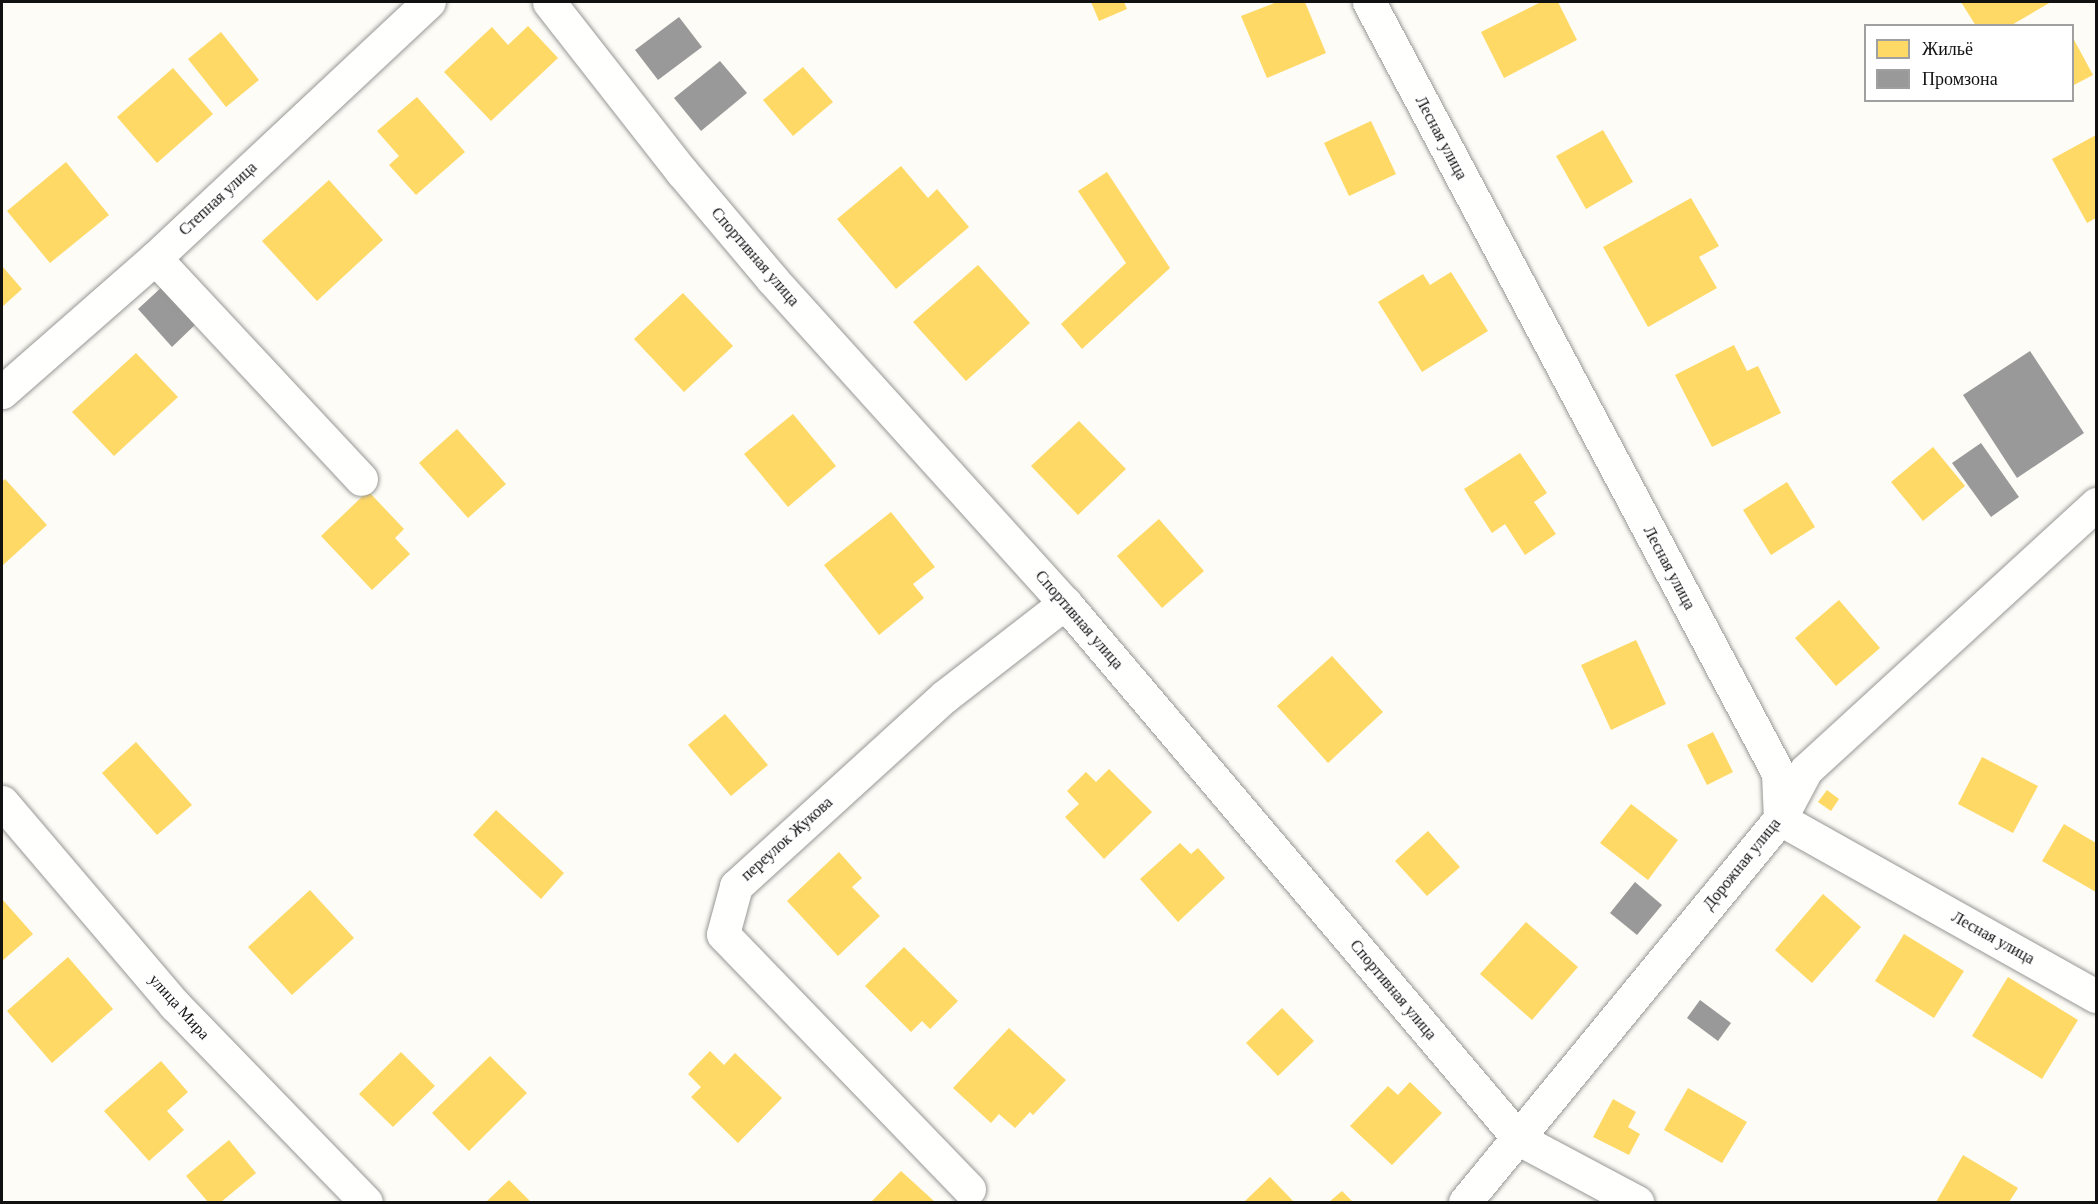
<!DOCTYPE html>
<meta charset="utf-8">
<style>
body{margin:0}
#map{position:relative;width:2098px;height:1204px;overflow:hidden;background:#fdfcf7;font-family:"Times New Roman",serif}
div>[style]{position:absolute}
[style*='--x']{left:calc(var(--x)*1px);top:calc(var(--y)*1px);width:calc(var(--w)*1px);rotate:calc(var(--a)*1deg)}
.homes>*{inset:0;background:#ffd966}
.industry>*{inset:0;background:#999}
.roads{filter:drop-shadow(0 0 2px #979795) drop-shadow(0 0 2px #979795)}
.minor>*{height:33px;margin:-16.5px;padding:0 16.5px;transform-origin:16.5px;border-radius:16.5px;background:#fffffe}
span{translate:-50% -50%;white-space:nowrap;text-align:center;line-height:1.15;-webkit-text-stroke:6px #fff;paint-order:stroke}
.street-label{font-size:16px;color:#111}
.frame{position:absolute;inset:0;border:3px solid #111;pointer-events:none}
.legend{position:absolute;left:1864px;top:24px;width:210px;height:78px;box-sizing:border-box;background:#fff;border:2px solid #a0a0a0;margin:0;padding:8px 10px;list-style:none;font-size:18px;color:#111}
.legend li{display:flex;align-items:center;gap:12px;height:30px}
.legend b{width:30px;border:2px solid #a0a0a0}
</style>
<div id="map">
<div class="homes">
<div style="clip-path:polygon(1091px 2px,1124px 2px,1127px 9px,1099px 21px)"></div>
<div style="clip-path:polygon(1277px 2px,1305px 2px,1326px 53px,1267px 78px,1241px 16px)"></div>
<div style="clip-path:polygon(1541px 2px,1558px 2px,1577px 40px,1504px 78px,1481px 32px)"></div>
<div style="clip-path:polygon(1961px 2px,2051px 2px,2010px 26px,1976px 26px)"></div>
<div style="clip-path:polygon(528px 26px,558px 58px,491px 121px,444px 72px,492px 27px,508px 45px)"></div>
<div style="clip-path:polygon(221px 32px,259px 80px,226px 107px,188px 59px)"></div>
<div style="clip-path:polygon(2072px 36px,2093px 75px,2072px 86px)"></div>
<div style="clip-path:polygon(803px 67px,833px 102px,793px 136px,763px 100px)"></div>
<div style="clip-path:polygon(173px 68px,213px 114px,157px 163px,117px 117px)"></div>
<div style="clip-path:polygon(417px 97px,465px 152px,416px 195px,389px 165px,399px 156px,377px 131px)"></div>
<div style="clip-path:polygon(1371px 121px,1396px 174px,1349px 196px,1324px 143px)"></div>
<div style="clip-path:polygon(1603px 130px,1633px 182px,1586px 209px,1556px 156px)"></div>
<div style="clip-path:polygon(2096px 135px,2096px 218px,2087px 223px,2052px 159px)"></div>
<div style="clip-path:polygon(66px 162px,109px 215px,50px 263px,7px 211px)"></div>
<div style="clip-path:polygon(901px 166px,928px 198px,937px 189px,969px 227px,896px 289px,837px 219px)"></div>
<div style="clip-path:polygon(1107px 172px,1170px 268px,1082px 349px,1061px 324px,1126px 263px,1078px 191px)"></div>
<div style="clip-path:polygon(329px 180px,383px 240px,317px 301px,262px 241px)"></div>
<div style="clip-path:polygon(1691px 198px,1719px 246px,1699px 257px,1717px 288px,1648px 327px,1603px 247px)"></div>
<div style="clip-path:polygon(978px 265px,1030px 323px,966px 381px,913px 322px)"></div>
<div style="clip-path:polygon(2px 266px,22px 289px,2px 307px)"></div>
<div style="clip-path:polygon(1451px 272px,1488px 331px,1422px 372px,1378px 302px,1423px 274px,1430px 285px)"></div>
<div style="clip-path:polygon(683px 293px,733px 346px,684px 392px,634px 339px)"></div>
<div style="clip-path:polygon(1734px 345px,1747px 371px,1758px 366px,1781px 413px,1712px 447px,1675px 375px)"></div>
<div style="clip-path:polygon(136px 353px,178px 397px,114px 456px,72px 412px)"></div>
<div style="clip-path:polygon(793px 414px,836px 466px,788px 507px,744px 454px)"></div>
<div style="clip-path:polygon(1079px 421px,1126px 469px,1078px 515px,1031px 466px)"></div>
<div style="clip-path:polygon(457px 429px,506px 484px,468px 518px,419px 463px)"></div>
<div style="clip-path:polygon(1933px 447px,1965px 486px,1923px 521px,1891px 482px)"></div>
<div style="clip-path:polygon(1520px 453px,1547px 493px,1534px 502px,1556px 534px,1525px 555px,1505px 524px,1492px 533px,1464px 489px)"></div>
<div style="clip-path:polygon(5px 479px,47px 525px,2px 566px,2px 482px)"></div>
<div style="clip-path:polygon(1787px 482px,1815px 527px,1771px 555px,1743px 510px)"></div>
<div style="clip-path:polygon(368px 491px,404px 529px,395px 538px,410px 554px,372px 590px,321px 536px)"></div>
<div style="clip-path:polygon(891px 512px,935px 567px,913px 584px,924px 598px,879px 635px,824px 565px)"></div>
<div style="clip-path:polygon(1159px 519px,1204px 571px,1162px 608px,1117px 556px)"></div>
<div style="clip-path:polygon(1839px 600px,1880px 648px,1836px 686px,1795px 638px)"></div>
<div style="clip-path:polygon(1636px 640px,1666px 704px,1611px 730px,1581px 665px)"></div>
<div style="clip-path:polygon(1332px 656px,1383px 712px,1328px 763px,1277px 706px)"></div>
<div style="clip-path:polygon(725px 714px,768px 765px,731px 796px,688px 745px)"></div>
<div style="clip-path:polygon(1713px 732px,1733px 772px,1707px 785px,1687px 745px)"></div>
<div style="clip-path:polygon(136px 742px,192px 805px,157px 835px,102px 773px)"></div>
<div style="clip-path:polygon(1982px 757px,2038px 786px,2013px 833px,1958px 804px)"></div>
<div style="clip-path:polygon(1109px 769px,1152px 812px,1104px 859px,1065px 817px,1079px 804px,1067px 791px,1086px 772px,1096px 782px)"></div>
<div style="clip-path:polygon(1827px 790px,1839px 799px,1831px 811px,1818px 802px)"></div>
<div style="clip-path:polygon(1631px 804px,1678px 840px,1648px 880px,1600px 843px)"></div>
<div style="clip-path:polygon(496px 810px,564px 873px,541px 899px,473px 835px)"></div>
<div style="clip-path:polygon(2064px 824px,2096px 843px,2096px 892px,2042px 861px)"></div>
<div style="clip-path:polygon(1428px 831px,1460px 867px,1427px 896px,1395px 861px)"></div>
<div style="clip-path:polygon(1180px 843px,1191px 854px,1198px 848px,1225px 878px,1178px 922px,1140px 879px)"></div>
<div style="clip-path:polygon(839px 852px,862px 878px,852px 887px,880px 916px,838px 956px,787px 901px)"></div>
<div style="clip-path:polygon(310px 890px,354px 938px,292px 995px,248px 947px)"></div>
<div style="clip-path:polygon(1823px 894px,1861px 927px,1812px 983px,1775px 950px)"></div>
<div style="clip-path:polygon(2px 899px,33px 934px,2px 961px)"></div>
<div style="clip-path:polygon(1526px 922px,1578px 967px,1532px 1020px,1480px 974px)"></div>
<div style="clip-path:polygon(1904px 934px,1964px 971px,1934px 1018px,1875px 981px)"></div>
<div style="clip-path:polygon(904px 947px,958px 1001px,930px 1029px,922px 1021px,911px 1032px,865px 986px)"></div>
<div style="clip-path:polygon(68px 957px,113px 1009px,52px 1063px,7px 1011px)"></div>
<div style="clip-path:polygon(2008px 977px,2078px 1020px,2042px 1079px,1972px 1036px)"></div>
<div style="clip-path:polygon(1282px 1008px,1314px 1041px,1278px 1076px,1246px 1043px)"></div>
<div style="clip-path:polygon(1009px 1028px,1066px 1080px,1033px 1115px,1030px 1112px,1015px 1128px,999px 1114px,991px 1123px,953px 1088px)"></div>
<div style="clip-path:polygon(710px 1051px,724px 1065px,735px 1053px,782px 1098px,738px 1143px,691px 1097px,701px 1087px,688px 1074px)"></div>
<div style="clip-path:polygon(401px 1052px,435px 1086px,393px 1127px,359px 1094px)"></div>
<div style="clip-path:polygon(490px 1056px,527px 1093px,469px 1151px,432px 1113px)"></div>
<div style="clip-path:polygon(161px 1061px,188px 1092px,167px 1111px,184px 1130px,149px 1161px,104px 1111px)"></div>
<div style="clip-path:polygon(1410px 1082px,1442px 1113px,1392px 1165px,1350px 1126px,1388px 1086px,1398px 1095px)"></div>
<div style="clip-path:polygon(1688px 1088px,1747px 1122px,1722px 1163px,1664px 1130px)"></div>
<div style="clip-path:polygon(1613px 1099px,1636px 1112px,1628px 1127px,1640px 1134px,1629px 1155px,1593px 1137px)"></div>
<div style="clip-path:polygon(229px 1140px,256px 1173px,221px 1202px,208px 1202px,186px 1176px)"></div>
<div style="clip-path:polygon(1963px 1155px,2018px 1188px,2009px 1202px,1936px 1202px)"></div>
<div style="clip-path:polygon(901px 1171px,935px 1202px,871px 1202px)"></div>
<div style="clip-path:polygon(1270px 1177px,1294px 1202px,1244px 1202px)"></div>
<div style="clip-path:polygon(509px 1180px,531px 1202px,486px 1202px)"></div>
<div style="clip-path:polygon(1342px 1191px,1353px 1202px,1329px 1202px)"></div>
</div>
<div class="industry">
<div style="clip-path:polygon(679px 17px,702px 47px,658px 80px,635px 50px)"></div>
<div style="clip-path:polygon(720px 61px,747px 93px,701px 131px,674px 98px)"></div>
<div style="clip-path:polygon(164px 285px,198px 322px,172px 347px,138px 309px)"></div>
<div style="clip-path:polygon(2030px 351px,2084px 433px,2017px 478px,1963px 395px)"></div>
<div style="clip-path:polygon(1981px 443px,2019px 497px,1991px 517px,1952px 463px)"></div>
<div style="clip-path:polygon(1635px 882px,1662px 905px,1637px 935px,1610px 913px)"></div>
<div style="clip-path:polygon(1700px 1000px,1731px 1023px,1718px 1041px,1687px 1018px)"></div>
</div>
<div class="roads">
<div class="minor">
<div style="--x:549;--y:2;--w:216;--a:52"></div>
<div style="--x:682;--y:172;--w:140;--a:49.9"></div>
<div style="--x:772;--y:279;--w:437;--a:47.9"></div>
<div style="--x:1065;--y:603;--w:702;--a:49.73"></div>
<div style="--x:1519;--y:1139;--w:134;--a:28.1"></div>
<div style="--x:1369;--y:2;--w:873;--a:62.05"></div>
<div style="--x:1778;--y:773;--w:46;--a:87.5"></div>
<div style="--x:1780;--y:819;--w:362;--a:29.3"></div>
<div style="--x:155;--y:258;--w:302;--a:47"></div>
<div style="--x:2;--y:392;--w:203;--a:-41.2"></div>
<div style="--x:155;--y:258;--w:375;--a:-43.1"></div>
<div style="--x:2;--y:802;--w:267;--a:49.6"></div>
<div style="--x:175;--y:1005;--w:274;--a:45.9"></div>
<div style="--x:969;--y:1189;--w:354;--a:-134"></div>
<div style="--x:723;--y:934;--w:50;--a:-74.8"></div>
<div style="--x:736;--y:886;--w:282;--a:-42.3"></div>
<div style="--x:945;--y:696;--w:152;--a:-37.8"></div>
<div style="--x:1465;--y:1202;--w:496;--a:-50.6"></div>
<div style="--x:1780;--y:819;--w:55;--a:-62"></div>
<div style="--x:1806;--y:770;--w:394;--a:-42.5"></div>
</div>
</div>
<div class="street-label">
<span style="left:1441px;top:138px;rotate:62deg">Лесная улица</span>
<span style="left:218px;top:199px;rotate:-43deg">Степная улица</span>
<span style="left:755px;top:257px;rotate:49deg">Спортивная улица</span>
<span style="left:1669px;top:568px;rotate:62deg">Лесная улица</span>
<span style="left:1079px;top:620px;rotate:49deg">Спортивная улица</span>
<span style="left:787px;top:839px;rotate:-42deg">переулок Жукова</span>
<span style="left:1742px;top:864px;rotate:-51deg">Дорожная улица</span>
<span style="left:1993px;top:938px;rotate:29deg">Лесная улица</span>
<span style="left:1393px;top:990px;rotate:50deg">Спортивная улица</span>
<span style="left:179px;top:1007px;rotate:48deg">улица Мира</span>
</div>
<div class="frame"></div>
<ul class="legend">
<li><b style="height:16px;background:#ffd966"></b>Жильё</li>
<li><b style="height:16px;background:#999"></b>Промзона</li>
</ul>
</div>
